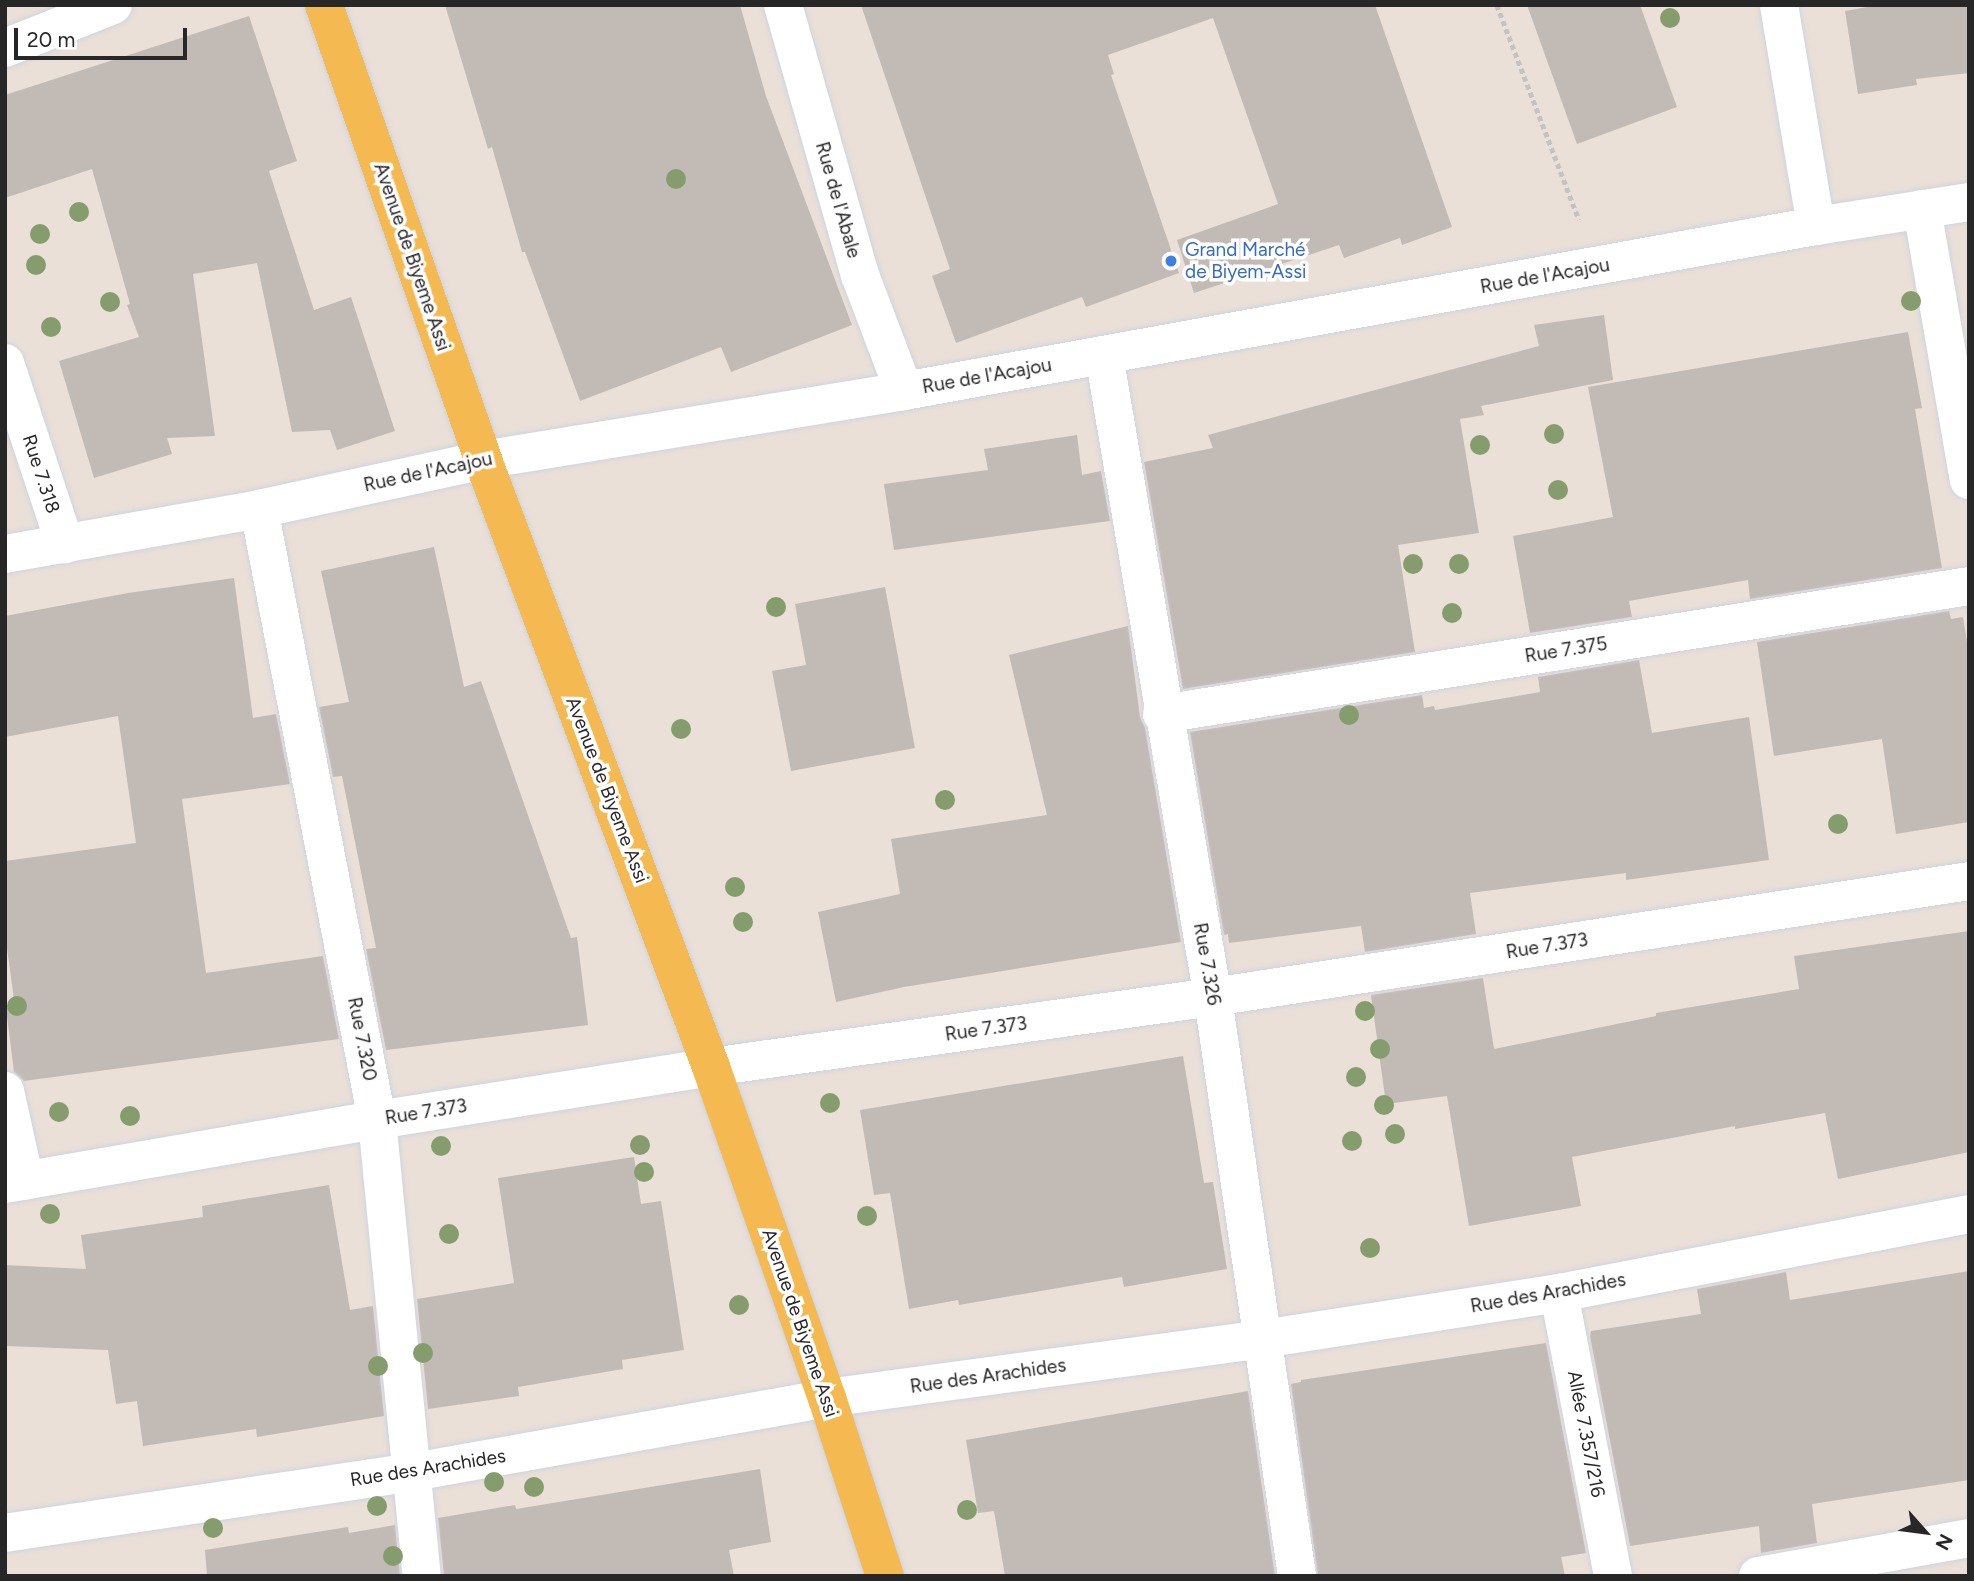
<!DOCTYPE html>
<meta charset="utf-8">
<style>
body{margin:0}
#map{position:relative;width:1974px;height:1581px;overflow:hidden;background:#ebe0d7;font-family:Figtree,sans-serif}
div>[style]{position:absolute}
[style*='--x']{left:calc(var(--x)*1px);top:calc(var(--y)*1px);width:calc(var(--w)*1px);rotate:calc(var(--a)*1deg)}
.building>*{inset:0;background:#c2bab5}
.path>*{height:4.5px;margin-top:-2.25px;transform-origin:0;background:repeating-linear-gradient(90deg,#c3c3c3 0 5px,transparent 0 8.5px)}
.roads{filter:drop-shadow(0 0 2px #cdd4e1) drop-shadow(0 0 2px #cdd4e1)}
.minor>*{height:38px;margin:-19px;padding:0 19px;transform-origin:19px;border-radius:19px;background:#fff}
.major>*{height:38px;margin:-19px;padding:0 19px;transform-origin:19px;border-radius:19px;background:#f5b952}
.trees>*{width:20px;height:20px;margin:-10px;border-radius:50%;background:#859c6d}
.dots>*{width:19px;height:19px;translate:-50% -50%;box-sizing:border-box;border:4px solid #fff;border-radius:50%}
span{translate:-50% -50%;white-space:nowrap;text-align:center;line-height:1.15;-webkit-text-stroke:7px #fff;paint-order:stroke}
.street-label{font-size:19px;color:#272727}
.shop-label{font-size:19px;color:#366cbe}
.left{translate:0 -50%;text-align:left}
.frame{position:absolute;inset:0;border:7px solid #272727;pointer-events:none}
.north{position:absolute;left:1890px;top:1497px;width:70px;height:70px;-webkit-text-stroke:5px #fff;paint-order:stroke;rotate:118deg;font-size:19px;font-weight:700;line-height:28px;text-align:center;color:#272727}
.north::after{content:'';display:block;margin:auto;width:24px;height:32px;background:#272727;clip-path:polygon(50% 0,100% 100%,50% 72%,0 100%)}
.scale{position:absolute;left:14px;top:28px;width:173px;height:32px;box-sizing:border-box;border:4px solid #272727;border-top:0;padding-left:9px;font-size:21px;line-height:24px;white-space:nowrap;color:#272727;-webkit-text-stroke:5px #fff;paint-order:stroke}
</style>
<div id="map">
<div class="building">
<div style="clip-path:polygon(445px 5px,740px 5px,766px 96px,852px 325px,731px 372px,721px 347px,580px 401px,525px 252px,522px 252px,492px 147px,488px 149px)"></div>
<div style="clip-path:polygon(861px 5px,1375px 5px,1452px 227px,1402px 245px,1400px 238px,1344px 258px,1339px 245px,1194px 293px,1177px 240px,1278px 204px,1213px 18px,1108px 55px,1114px 74px,1111px 75px,1179px 273px,1086px 307px,1082px 297px,956px 343px,932px 276px,950px 269px)"></div>
<div style="clip-path:polygon(1527px 5px,1640px 5px,1677px 107px,1577px 144px)"></div>
<div style="clip-path:polygon(1879px 5px,1969px 5px,1969px 73px,1916px 79px,1917px 85px,1858px 94px,1845px 11px)"></div>
<div style="clip-path:polygon(249px 16px,297px 161px,269px 171px,314px 310px,351px 297px,395px 431px,337px 450px,330px 430px,292px 432px,257px 263px,193px 274px,215px 436px,167px 438px,172px 454px,94px 478px,59px 361px,139px 337px,127px 305px,130px 304px,92px 169px,5px 198px,5px 95px)"></div>
<div style="clip-path:polygon(1604px 315px,1613px 380px,1481px 406px,1484px 415px,1460px 419px,1479px 533px,1398px 545px,1415px 652px,1183px 689px,1144px 462px,1213px 448px,1208px 435px,1539px 346px,1534px 325px)"></div>
<div style="clip-path:polygon(1908px 332px,1922px 408px,1915px 409px,1942px 568px,1750px 599px,1748px 580px,1629px 601px,1632px 617px,1530px 633px,1513px 536px,1613px 517px,1588px 387px)"></div>
<div style="clip-path:polygon(1077px 435px,1082px 475px,1101px 471px,1110px 521px,894px 550px,884px 484px,988px 470px,984px 449px)"></div>
<div style="clip-path:polygon(434px 547px,464px 687px,481px 681px,571px 938px,577px 937px,588px 1025px,386px 1050px,366px 949px,376px 948px,342px 776px,333px 777px,319px 707px,349px 702px,321px 571px)"></div>
<div style="clip-path:polygon(234px 578px,253px 718px,276px 714px,290px 784px,182px 799px,206px 973px,323px 956px,339px 1039px,24px 1081px,14px 1072px,6px 1008px,15px 1007px,5px 933px,5px 861px,136px 843px,118px 716px,5px 737px,5px 616px,128px 593px)"></div>
<div style="clip-path:polygon(885px 587px,915px 748px,791px 771px,772px 671px,806px 665px,795px 604px)"></div>
<div style="clip-path:polygon(1949px 611px,1951px 619px,1963px 617px,1969px 654px,1969px 822px,1896px 834px,1882px 739px,1774px 756px,1757px 642px)"></div>
<div style="clip-path:polygon(1128px 626px,1140px 717px,1145px 728px,1181px 942px,904px 987px,836px 1002px,818px 912px,900px 894px,891px 839px,1047px 815px,1009px 655px)"></div>
<div style="clip-path:polygon(1639px 660px,1652px 733px,1749px 717px,1769px 860px,1626px 880px,1626px 873px,1470px 893px,1476px 934px,1365px 952px,1361px 926px,1229px 943px,1228px 934px,1224px 935px,1190px 732px,1422px 695px,1424px 708px,1434px 706px,1435px 710px,1540px 692px,1538px 677px)"></div>
<div style="clip-path:polygon(1969px 931px,1969px 1152px,1838px 1179px,1825px 1113px,1735px 1129px,1735px 1126px,1572px 1157px,1581px 1206px,1469px 1226px,1447px 1096px,1386px 1104px,1371px 995px,1483px 978px,1494px 1049px,1656px 1016px,1656px 1013px,1799px 989px,1794px 956px)"></div>
<div style="clip-path:polygon(1183px 1056px,1204px 1183px,1213px 1182px,1227px 1269px,1124px 1287px,1122px 1277px,959px 1305px,958px 1300px,909px 1309px,890px 1193px,874px 1195px,860px 1110px)"></div>
<div style="clip-path:polygon(634px 1157px,641px 1204px,661px 1201px,684px 1350px,622px 1360px,623px 1369px,518px 1387px,519px 1396px,428px 1409px,417px 1299px,514px 1283px,498px 1178px)"></div>
<div style="clip-path:polygon(329px 1185px,350px 1310px,373px 1306px,384px 1416px,257px 1437px,256px 1429px,143px 1446px,137px 1401px,116px 1404px,108px 1350px,5px 1346px,5px 1265px,86px 1269px,81px 1235px,203px 1217px,202px 1206px)"></div>
<div style="clip-path:polygon(1969px 1271px,1969px 1480px,1812px 1504px,1817px 1543px,1761px 1553px,1759px 1526px,1630px 1546px,1590px 1336px,1591px 1331px,1701px 1314px,1697px 1289px,1786px 1272px,1790px 1300px)"></div>
<div style="clip-path:polygon(1546px 1343px,1586px 1553px,1561px 1557px,1565px 1576px,1318px 1576px,1291px 1384px,1301px 1382px,1301px 1380px)"></div>
<div style="clip-path:polygon(1248px 1391px,1275px 1576px,1005px 1576px,994px 1511px,978px 1513px,966px 1440px)"></div>
<div style="clip-path:polygon(760px 1469px,771px 1542px,729px 1550px,734px 1576px,444px 1576px,438px 1518px,515px 1505px,516px 1509px)"></div>
<div style="clip-path:polygon(395px 1525px,400px 1576px,207px 1576px,205px 1550px,348px 1527px,349px 1533px)"></div>
</div>
<div class="path">
<div style="--x:1497;--y:5;--w:230;--a:69.1"></div>
</div>
<div class="roads">
<div class="minor">
<div style="--x:783;--y:5;--w:281;--a:74.1"></div>
<div style="--x:860;--y:275;--w:124;--a:69.2"></div>
<div style="--x:1779;--y:5;--w:224;--a:80.5"></div>
<div style="--x:5;--y:48;--w:116;--a:-21.7"></div>
<div style="--x:1922;--y:209;--w:275;--a:80.2"></div>
<div style="--x:1104;--y:355;--w:652;--a:80.38"></div>
<div style="--x:1213;--y:998;--w:584;--a:81.73"></div>
<div style="--x:5;--y:363;--w:191;--a:71.7"></div>
<div style="--x:259;--y:509;--w:622;--a:79.07"></div>
<div style="--x:377;--y:1120;--w:458;--a:84.4"></div>
<div style="--x:5;--y:554;--w:258;--a:-10"></div>
<div style="--x:259;--y:509;--w:229;--a:-12.3"></div>
<div style="--x:483;--y:460;--w:427;--a:-9.3"></div>
<div style="--x:904;--y:391;--w:927;--a:-10.26"></div>
<div style="--x:1816;--y:226;--w:155;--a:-8.9"></div>
<div style="--x:1162;--y:714;--w:817;--a:-9.01"></div>
<div style="--x:5;--y:1091;--w:92;--a:77.5"></div>
<div style="--x:5;--y:1184;--w:377;--a:-9.8"></div>
<div style="--x:377;--y:1120;--w:338;--a:-9"></div>
<div style="--x:711;--y:1067;--w:507;--a:-7.94"></div>
<div style="--x:1213;--y:997;--w:765;--a:-8.72"></div>
<div style="--x:1559;--y:1293;--w:288;--a:79.2"></div>
<div style="--x:5;--y:1533;--w:413;--a:-8.5"></div>
<div style="--x:413;--y:1472;--w:421;--a:-10.1"></div>
<div style="--x:827;--y:1398;--w:439;--a:-7.7"></div>
<div style="--x:1262;--y:1339;--w:301;--a:-8.8"></div>
<div style="--x:1559;--y:1293;--w:418;--a:-10.9"></div>
<div style="--x:1758;--y:1576;--w:214;--a:-10.2"></div>
</div>
<div class="major">
<div style="--x:324;--y:5;--w:482;--a:70.7"></div>
<div style="--x:483;--y:460;--w:648;--a:69.41"></div>
<div style="--x:711;--y:1067;--w:351;--a:70.7"></div>
<div style="--x:827;--y:1398;--w:187;--a:72"></div>
</div>
</div>
<div class="trees">
<div style="left:1670px;top:18px"></div>
<div style="left:676px;top:179px"></div>
<div style="left:79px;top:212px"></div>
<div style="left:40px;top:234px"></div>
<div style="left:36px;top:265px"></div>
<div style="left:1911px;top:301px"></div>
<div style="left:110px;top:302px"></div>
<div style="left:51px;top:327px"></div>
<div style="left:1554px;top:434px"></div>
<div style="left:1480px;top:445px"></div>
<div style="left:1558px;top:490px"></div>
<div style="left:1413px;top:564px"></div>
<div style="left:1459px;top:564px"></div>
<div style="left:776px;top:607px"></div>
<div style="left:1452px;top:613px"></div>
<div style="left:1349px;top:715px"></div>
<div style="left:681px;top:729px"></div>
<div style="left:945px;top:800px"></div>
<div style="left:1838px;top:824px"></div>
<div style="left:735px;top:887px"></div>
<div style="left:743px;top:922px"></div>
<div style="left:17px;top:1006px"></div>
<div style="left:1365px;top:1011px"></div>
<div style="left:1380px;top:1049px"></div>
<div style="left:1356px;top:1077px"></div>
<div style="left:830px;top:1103px"></div>
<div style="left:1384px;top:1105px"></div>
<div style="left:59px;top:1112px"></div>
<div style="left:130px;top:1116px"></div>
<div style="left:1395px;top:1134px"></div>
<div style="left:1352px;top:1141px"></div>
<div style="left:640px;top:1145px"></div>
<div style="left:441px;top:1146px"></div>
<div style="left:644px;top:1172px"></div>
<div style="left:50px;top:1214px"></div>
<div style="left:867px;top:1216px"></div>
<div style="left:449px;top:1234px"></div>
<div style="left:1370px;top:1248px"></div>
<div style="left:739px;top:1305px"></div>
<div style="left:423px;top:1353px"></div>
<div style="left:378px;top:1366px"></div>
<div style="left:494px;top:1482px"></div>
<div style="left:534px;top:1487px"></div>
<div style="left:377px;top:1506px"></div>
<div style="left:967px;top:1510px"></div>
<div style="left:213px;top:1528px"></div>
<div style="left:393px;top:1556px"></div>
</div>
<div class="dots">
<div style="left:1171px;top:261px;background:#3f7fe0"></div>
</div>
<div class="street-label">
<span style="left:838px;top:200px;rotate:74deg">Rue de l'Abale</span>
<span style="left:412px;top:257px;rotate:71deg">Avenue de Biyeme Assi</span>
<span style="left:1545px;top:276px;rotate:-10deg">Rue de l'Acajou</span>
<span style="left:987px;top:376px;rotate:-10deg">Rue de l'Acajou</span>
<span style="left:428px;top:472px;rotate:-12deg">Rue de l'Acajou</span>
<span style="left:41px;top:474px;rotate:72deg">Rue 7.318</span>
<span style="left:1566px;top:650px;rotate:-9deg">Rue 7.375</span>
<span style="left:607px;top:790px;rotate:69deg">Avenue de Biyeme Assi</span>
<span style="left:1547px;top:946px;rotate:-9deg">Rue 7.373</span>
<span style="left:1207px;top:964px;rotate:80deg">Rue 7.326</span>
<span style="left:986px;top:1029px;rotate:-8deg">Rue 7.373</span>
<span style="left:362px;top:1039px;rotate:79deg">Rue 7.320</span>
<span style="left:426px;top:1112px;rotate:-9deg">Rue 7.373</span>
<span style="left:1548px;top:1293px;rotate:-10deg">Rue des Arachides</span>
<span style="left:800px;top:1323px;rotate:71deg">Avenue de Biyeme Assi</span>
<span style="left:988px;top:1376px;rotate:-8deg">Rue des Arachides</span>
<span style="left:1586px;top:1434px;rotate:79deg">Allée 7.357/216</span>
<span style="left:428px;top:1468px;rotate:-9deg">Rue des Arachides</span>
</div>
<div class="shop-label">
<span class="left" style="left:1185px;top:261px">Grand Marché<br>de Biyem-Assi</span>
</div>
<div class="frame"></div>
<div class="north">N</div>
<div class="scale">20 m</div>
</div>
